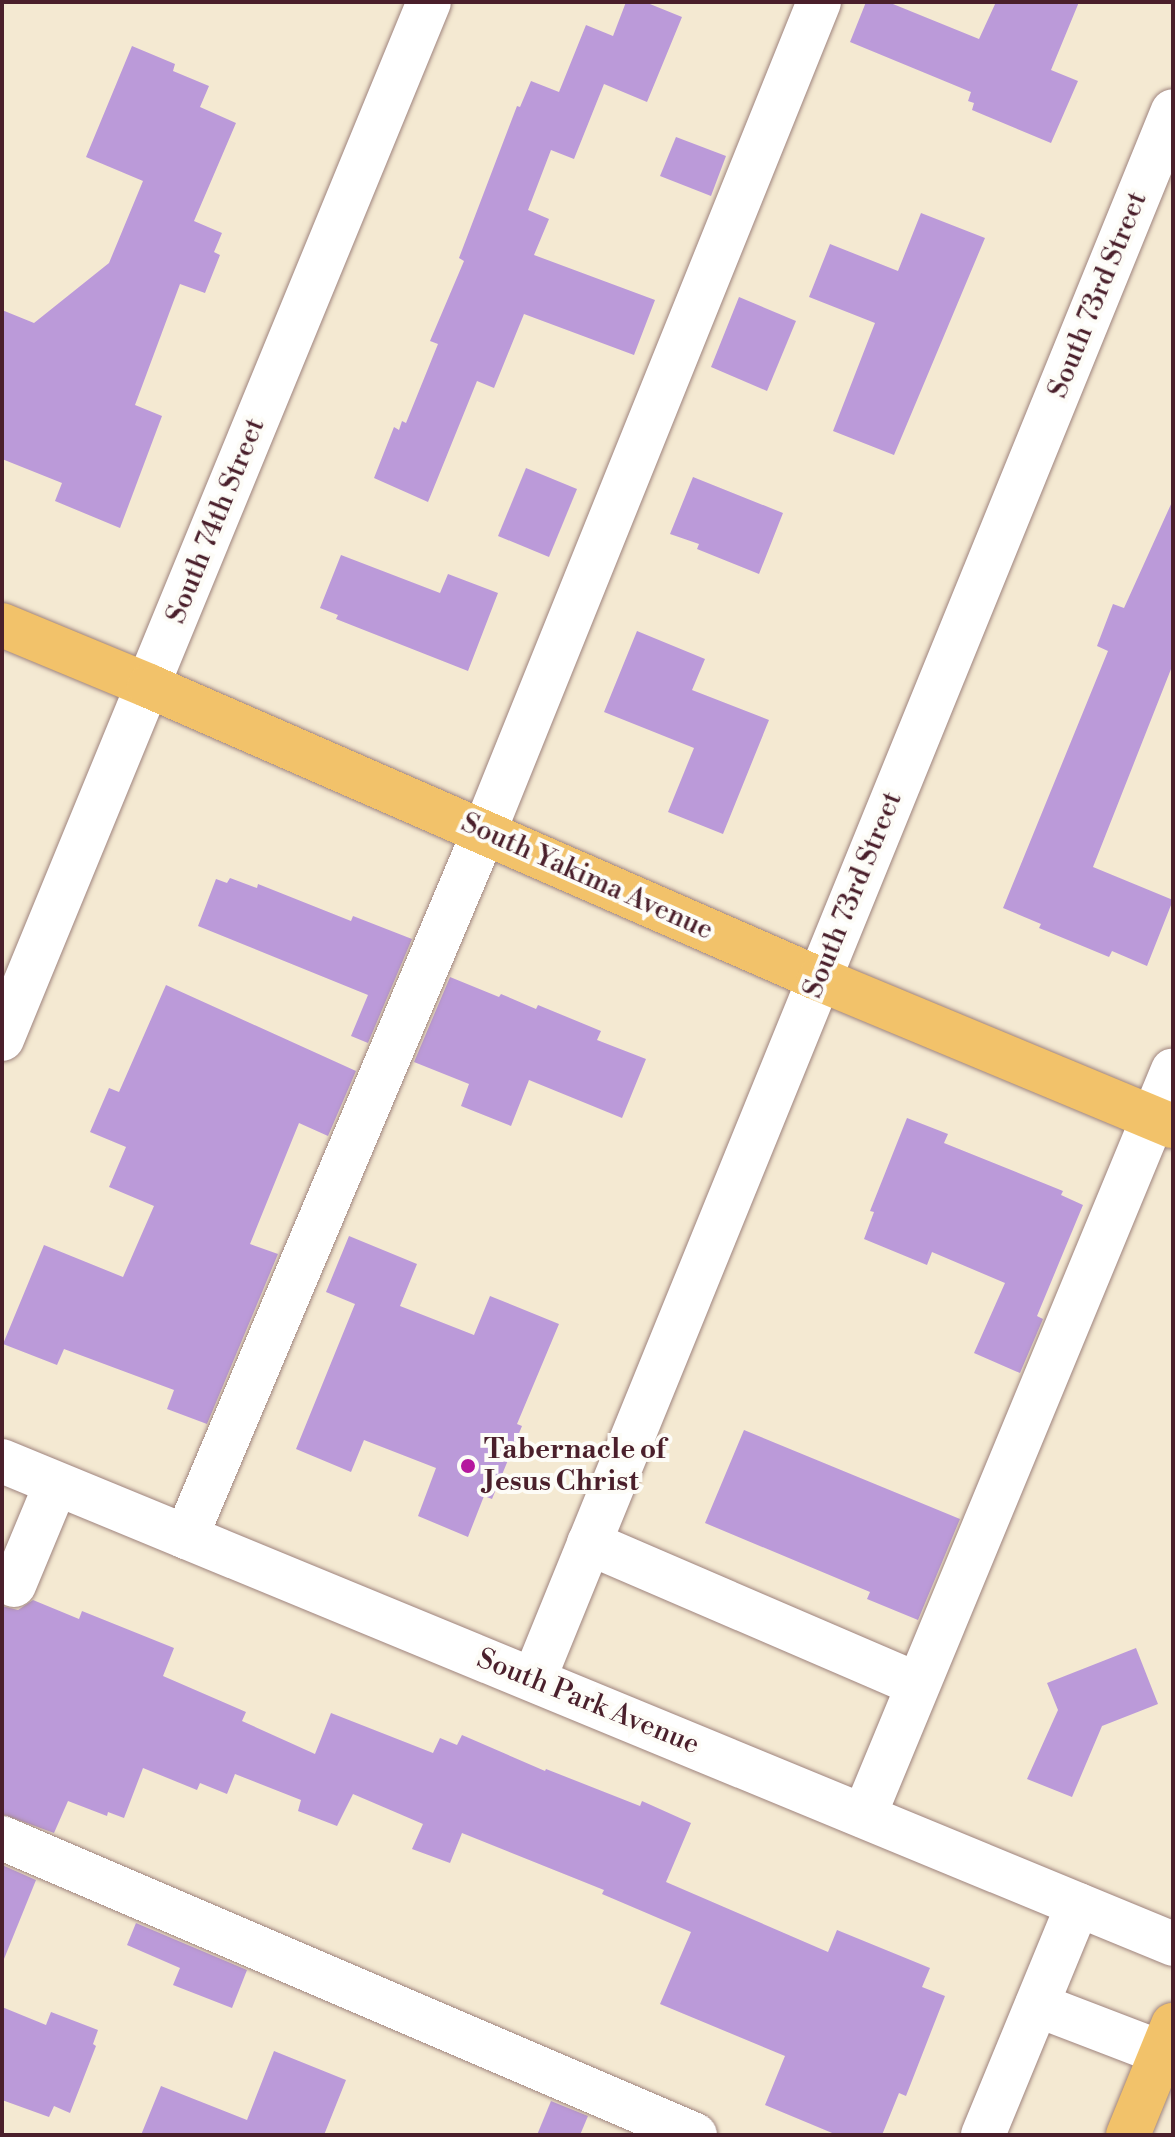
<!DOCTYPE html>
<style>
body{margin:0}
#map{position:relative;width:1175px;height:2137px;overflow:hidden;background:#f4e9d2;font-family:"Libre Bodoni",serif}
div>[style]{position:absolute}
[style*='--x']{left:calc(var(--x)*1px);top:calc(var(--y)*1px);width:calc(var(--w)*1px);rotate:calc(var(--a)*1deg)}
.building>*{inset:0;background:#bb9ad9}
.roads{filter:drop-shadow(0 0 2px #9f847e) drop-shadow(0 0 2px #9f847e)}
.minor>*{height:44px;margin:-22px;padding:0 22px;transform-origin:22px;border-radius:22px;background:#fff}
.major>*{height:44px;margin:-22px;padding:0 22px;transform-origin:22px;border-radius:22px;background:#f2c26a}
.dots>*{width:22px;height:22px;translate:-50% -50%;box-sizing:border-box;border:4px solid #fdfcf7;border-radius:50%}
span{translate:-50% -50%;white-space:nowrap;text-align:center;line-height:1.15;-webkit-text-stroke:8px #fdfcf7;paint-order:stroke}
.street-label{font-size:28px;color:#4a1f2b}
.poi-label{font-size:28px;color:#4a1f2b;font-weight:700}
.left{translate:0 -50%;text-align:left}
.frame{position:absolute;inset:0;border:4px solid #4a1f2b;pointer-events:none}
</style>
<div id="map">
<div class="building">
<div style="clip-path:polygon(626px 2px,645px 2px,682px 17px,647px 102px,604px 84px,574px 159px,551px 150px,528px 210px,549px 219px,534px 255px,655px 300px,634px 355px,524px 314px,494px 388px,477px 381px,428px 502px,374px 478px,394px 427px,399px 430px,402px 421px,406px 423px,438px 344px,430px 341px,464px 261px,459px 258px,517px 106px,520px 107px,531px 81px,559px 92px,586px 25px,613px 36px)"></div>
<div style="clip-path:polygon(866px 2px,888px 2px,979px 39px,996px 2px,1079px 2px,1051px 70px,1078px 81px,1051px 143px,972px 110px,974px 103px,968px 101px,971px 92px,850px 42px)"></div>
<div style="clip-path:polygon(132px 46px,175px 64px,173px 71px,209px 86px,200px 107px,236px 123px,194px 221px,222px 233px,214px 252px,220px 255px,205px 293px,180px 284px,135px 405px,162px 416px,120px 528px,55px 501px,62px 483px,2px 459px,2px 310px,34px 323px,109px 263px,143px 181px,86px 157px)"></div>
<div style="clip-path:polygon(676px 137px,726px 156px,711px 196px,660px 176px)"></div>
<div style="clip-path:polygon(921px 213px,985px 238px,894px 455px,833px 431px,875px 323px,809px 297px,830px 244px,898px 271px)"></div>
<div style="clip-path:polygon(739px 297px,796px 321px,767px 391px,711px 367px)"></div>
<div style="clip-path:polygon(526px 468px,577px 489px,549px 557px,498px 536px)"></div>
<div style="clip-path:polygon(693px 477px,783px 513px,759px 574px,697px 549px,699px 544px,670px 534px)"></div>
<div style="clip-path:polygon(1172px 502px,1173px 664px,1093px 867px,1173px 900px,1147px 966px,1112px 951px,1109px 957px,1039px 928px,1041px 924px,1003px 908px,1108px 651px,1097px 646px,1113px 604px,1124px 608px)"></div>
<div style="clip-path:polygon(341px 555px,440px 593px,448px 574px,498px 593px,468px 671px,336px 619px,338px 615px,320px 608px)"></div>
<div style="clip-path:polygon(637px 631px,705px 659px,692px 690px,769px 720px,723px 834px,668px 812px,694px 748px,604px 712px)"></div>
<div style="clip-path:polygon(230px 878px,257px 888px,258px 884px,351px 921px,353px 916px,412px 939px,368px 1043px,351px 1036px,368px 995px,198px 926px,216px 879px,227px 883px)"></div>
<div style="clip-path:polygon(450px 977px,499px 997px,501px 994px,536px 1009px,538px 1005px,601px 1031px,597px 1040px,646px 1059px,622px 1118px,529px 1080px,511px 1126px,461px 1106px,469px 1084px,414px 1062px)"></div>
<div style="clip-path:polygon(166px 985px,356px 1071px,328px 1136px,299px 1123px,250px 1244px,278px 1254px,207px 1424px,167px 1409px,174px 1390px,64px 1349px,57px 1365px,3px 1344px,44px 1245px,123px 1277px,154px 1206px,109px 1187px,126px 1147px,90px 1132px,109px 1088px,119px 1092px)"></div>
<div style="clip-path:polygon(907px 1118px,948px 1134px,944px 1143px,1063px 1191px,1061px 1195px,1083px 1205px,1037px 1316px,1043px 1319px,1020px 1373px,974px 1353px,1005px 1283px,932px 1252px,927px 1265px,864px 1239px,874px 1212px,870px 1211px)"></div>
<div style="clip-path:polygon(349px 1236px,417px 1264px,400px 1306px,474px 1335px,490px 1296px,559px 1324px,517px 1424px,522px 1426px,492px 1499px,484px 1496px,468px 1537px,418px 1516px,436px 1468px,364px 1440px,351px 1472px,296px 1449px,355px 1304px,326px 1292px)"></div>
<div style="clip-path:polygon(744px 1430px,960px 1519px,918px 1620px,867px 1599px,870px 1592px,705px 1523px)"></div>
<div style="clip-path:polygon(33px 1600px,79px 1619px,82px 1611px,174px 1648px,163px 1676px,246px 1712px,242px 1721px,315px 1754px,331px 1713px,433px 1753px,440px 1738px,457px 1745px,462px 1735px,545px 1771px,546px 1769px,640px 1806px,642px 1801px,691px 1823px,666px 1882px,828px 1952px,837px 1930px,930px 1968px,922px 1987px,945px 1996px,906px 2096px,899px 2093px,882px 2135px,837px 2135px,765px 2105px,785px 2056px,660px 2004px,691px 1932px,602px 1894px,604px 1890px,462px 1833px,450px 1863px,412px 1849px,423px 1824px,353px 1794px,337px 1826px,298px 1811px,301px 1800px,235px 1774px,227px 1794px,200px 1783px,197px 1790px,143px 1768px,124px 1818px,108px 1812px,107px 1816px,68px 1801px,54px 1833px,2px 1814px,2px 1606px,18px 1610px)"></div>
<div style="clip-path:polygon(1136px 1648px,1158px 1704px,1102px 1726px,1072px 1797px,1027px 1779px,1058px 1710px,1047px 1683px)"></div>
<div style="clip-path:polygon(2px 1865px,36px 1880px,4px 1959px,2px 1958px)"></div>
<div style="clip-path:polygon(136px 1923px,247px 1970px,232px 2008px,173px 1985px,180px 1968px,127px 1945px)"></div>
<div style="clip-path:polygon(2px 2007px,46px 2025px,51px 2012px,98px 2030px,93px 2044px,96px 2046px,70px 2113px,54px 2106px,49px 2117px,2px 2100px)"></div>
<div style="clip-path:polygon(274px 2051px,346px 2080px,324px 2135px,141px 2135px,161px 2086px,247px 2120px)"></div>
<div style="clip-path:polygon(551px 2101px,588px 2116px,580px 2135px,537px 2135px)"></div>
</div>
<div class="roads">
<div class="minor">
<div style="--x:2;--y:1039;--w:1121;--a:-67.62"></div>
<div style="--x:2;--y:1461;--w:1267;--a:22.41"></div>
<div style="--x:186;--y:1537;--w:765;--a:-67.09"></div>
<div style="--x:484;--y:832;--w:895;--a:-68.02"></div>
<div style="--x:589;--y:1543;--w:357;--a:23.3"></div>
<div style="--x:14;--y:1585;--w:109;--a:-67.4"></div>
<div style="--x:534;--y:1679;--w:1693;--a:-67.83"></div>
<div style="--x:864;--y:1816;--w:807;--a:-67.5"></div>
<div style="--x:2;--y:1838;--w:754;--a:23.2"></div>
<div style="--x:1037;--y:2005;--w:134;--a:21"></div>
<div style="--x:983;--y:2135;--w:249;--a:-67.6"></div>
</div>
<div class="major">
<div style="--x:2;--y:625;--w:159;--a:22.5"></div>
<div style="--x:149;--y:686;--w:731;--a:23.62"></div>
<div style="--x:819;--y:979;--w:383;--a:22.6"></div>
<div style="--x:1128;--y:2135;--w:119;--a:-67.8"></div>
</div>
</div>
<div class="dots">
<div style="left:468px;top:1466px;background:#b5179e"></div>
</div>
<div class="street-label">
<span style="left:1098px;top:295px;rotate:-68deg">South 73rd Street</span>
<span style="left:216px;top:521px;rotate:-68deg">South 74th Street</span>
<span style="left:587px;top:877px;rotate:24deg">South Yakima Avenue</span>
<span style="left:853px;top:895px;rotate:-68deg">South 73rd Street</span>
<span style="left:588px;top:1702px;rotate:22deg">South Park Avenue</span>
</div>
<div class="poi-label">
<span class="left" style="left:484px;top:1466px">Tabernacle of<br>Jesus Christ</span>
</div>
<div class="frame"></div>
</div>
